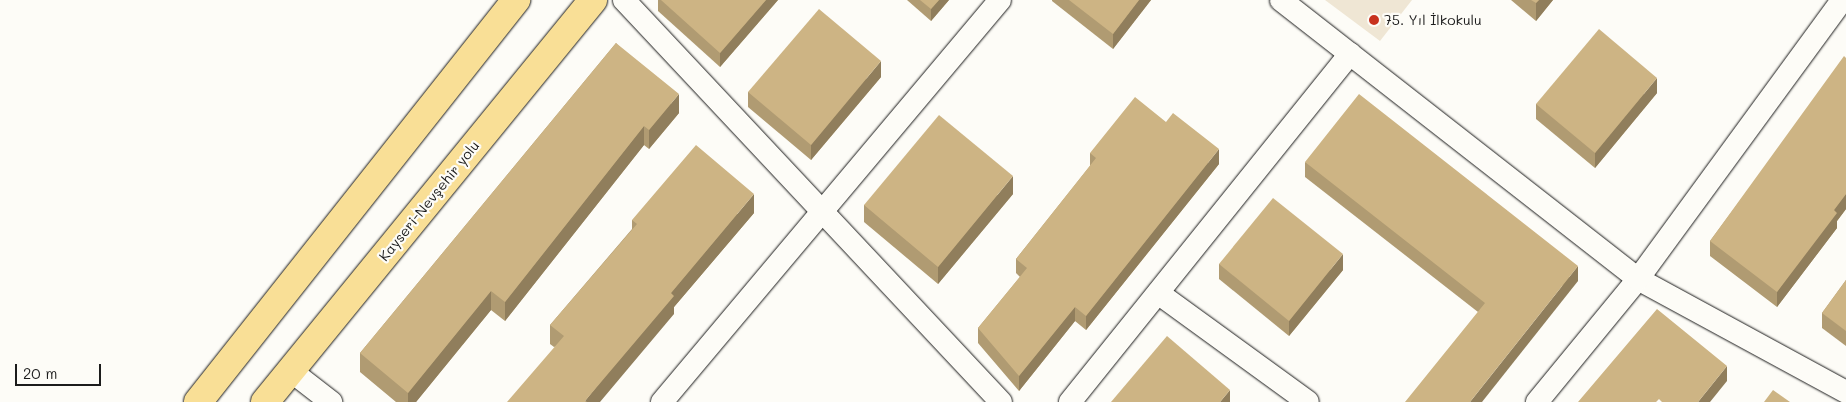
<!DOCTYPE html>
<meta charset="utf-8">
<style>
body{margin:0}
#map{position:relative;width:1846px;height:402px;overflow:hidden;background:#fdfcf7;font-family:Mali,sans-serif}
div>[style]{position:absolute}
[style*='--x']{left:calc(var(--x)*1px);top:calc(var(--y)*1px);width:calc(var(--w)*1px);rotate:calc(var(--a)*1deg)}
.built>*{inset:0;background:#efe6d4}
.roads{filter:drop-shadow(0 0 1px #1c1c1c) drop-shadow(0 0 1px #1c1c1c)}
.street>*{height:22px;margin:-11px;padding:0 11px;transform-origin:11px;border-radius:11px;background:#fdfcf7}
.highway>*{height:28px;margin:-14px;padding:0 14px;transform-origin:14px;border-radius:14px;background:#f9df96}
.wall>*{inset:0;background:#b09b72}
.shaded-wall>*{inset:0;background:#907e5c}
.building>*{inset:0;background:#cdb484}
.dots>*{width:14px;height:14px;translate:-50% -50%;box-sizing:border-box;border:2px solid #fdfcf7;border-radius:50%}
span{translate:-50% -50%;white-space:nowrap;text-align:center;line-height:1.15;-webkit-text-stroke:4.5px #fdfcf7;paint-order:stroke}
.poi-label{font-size:14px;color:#1c1c1c}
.left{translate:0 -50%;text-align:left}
.street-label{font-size:14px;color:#1c1c1c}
.scale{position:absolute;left:15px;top:364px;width:86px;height:22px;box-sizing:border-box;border:2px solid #1c1c1c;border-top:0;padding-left:6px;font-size:15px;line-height:18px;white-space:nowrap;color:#1c1c1c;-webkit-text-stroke:4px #fdfcf7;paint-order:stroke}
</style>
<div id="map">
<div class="built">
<div style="clip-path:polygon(1325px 0,1412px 0,1380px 41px)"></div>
</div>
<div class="roads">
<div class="street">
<div style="--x:624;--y:0;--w:551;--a:46.84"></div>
<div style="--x:1281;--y:0;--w:453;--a:38"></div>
<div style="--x:1638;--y:279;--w:237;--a:28.5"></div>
<div style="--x:1158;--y:293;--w:185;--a:36"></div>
<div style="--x:291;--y:371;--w:51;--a:37.8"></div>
<div style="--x:662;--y:402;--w:525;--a:-49.94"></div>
<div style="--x:1070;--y:402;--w:447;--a:-51.2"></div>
<div style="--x:1537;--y:402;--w:159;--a:-50.6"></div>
<div style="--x:1638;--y:279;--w:346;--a:-53.8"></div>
</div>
<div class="highway">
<div style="--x:198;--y:402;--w:513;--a:-51.65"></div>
<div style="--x:265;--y:402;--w:519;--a:-50.79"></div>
</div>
</div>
<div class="wall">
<div style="clip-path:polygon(658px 0,778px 0,720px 67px,658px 11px)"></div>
<div style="clip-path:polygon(907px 0,949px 0,931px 21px)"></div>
<div style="clip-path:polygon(1052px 0,1151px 0,1113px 49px,1052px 1px)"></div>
<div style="clip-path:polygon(1511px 0,1553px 0,1536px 21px)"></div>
<div style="clip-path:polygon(616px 43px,679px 113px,649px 149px,644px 145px,505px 321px,491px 310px,416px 402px,396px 402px,360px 372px,360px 353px)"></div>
<div style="clip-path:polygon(1846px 58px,1846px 209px,1837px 221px,1837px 228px,1777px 307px,1710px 256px,1710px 241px)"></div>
<div style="clip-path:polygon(881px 77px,811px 160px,748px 107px,748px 92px)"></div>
<div style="clip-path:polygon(1657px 93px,1595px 168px,1536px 119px,1536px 104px)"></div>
<div style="clip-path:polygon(1090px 153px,1219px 164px,1086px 330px,1075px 321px,1019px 391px,978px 343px,978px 328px,1020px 277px,1016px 273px,1016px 259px,1090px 166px)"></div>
<div style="clip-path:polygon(1305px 162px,1578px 281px,1478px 312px,1305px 177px)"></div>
<div style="clip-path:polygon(1013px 194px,938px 284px,864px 222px,864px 205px)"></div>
<div style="clip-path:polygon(754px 213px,674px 307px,674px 314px,554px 347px,550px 344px,550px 325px,632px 229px,632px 220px)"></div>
<div style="clip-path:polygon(1219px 264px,1343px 270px,1289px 336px,1219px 279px)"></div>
<div style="clip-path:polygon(1846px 280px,1846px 346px,1822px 328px,1822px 313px)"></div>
</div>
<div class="shaded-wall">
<div style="clip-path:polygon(766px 0,778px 0,720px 67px,720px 53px)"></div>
<div style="clip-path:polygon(939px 0,949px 0,931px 21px,931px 9px)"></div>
<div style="clip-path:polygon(1139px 0,1151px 0,1113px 49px,1113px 34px)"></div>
<div style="clip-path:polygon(1539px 0,1553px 0,1536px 21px,1536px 3px)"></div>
<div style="clip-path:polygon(881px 61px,881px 77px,811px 160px,811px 145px)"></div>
<div style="clip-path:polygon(1657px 78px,1657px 93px,1595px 168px,1595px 153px)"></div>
<div style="clip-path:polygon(679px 94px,679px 113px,649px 149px,649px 130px)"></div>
<div style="clip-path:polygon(644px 126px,644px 145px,505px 321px,505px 302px)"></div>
<div style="clip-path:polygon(1219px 149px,1219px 164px,1086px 330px,1086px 316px)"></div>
<div style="clip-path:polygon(1013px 176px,1013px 194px,938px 284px,938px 267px)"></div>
<div style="clip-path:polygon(754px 194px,754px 213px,674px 307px,674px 314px,600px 402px,585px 402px,585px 401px,671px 293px)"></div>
<div style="clip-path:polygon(1846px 194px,1846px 209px,1837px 221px,1837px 228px,1777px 307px,1777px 292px,1834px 210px)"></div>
<div style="clip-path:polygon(1343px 254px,1343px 270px,1289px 336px,1289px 321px)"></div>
<div style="clip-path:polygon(1578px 266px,1578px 281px,1482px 402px,1470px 402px)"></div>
<div style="clip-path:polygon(491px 291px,491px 310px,416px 402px,408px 402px,408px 393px)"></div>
<div style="clip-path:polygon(1075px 307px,1075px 321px,1019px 391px,1019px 376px)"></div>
<div style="clip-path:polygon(1727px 366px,1727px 381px,1710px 402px,1698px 402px)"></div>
<div style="clip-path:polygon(1230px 390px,1230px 402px,1220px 402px)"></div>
</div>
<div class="building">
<div style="clip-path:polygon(661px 0,766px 0,720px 53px)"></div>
<div style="clip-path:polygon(920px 0,939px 0,931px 9px)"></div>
<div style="clip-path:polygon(1069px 0,1139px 0,1113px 34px)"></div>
<div style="clip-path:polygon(1531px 0,1539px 0,1536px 3px)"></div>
<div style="clip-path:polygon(819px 9px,881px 61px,811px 145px,748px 92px)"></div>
<div style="clip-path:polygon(1599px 29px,1657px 78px,1595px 153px,1536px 104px)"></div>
<div style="clip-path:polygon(616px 43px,679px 94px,649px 130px,644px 126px,505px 302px,491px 291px,408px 393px,360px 353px)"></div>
<div style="clip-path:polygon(1844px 56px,1846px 58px,1846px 194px,1834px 210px,1837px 213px,1777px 292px,1710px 241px)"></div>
<div style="clip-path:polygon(1359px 94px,1578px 266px,1470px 402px,1405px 402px,1485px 303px,1305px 162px)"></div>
<div style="clip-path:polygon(1135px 97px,1166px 122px,1173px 113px,1219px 149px,1086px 316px,1075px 307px,1019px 376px,978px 328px,1027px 268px,1016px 259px,1096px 158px,1090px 153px)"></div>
<div style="clip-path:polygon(939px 115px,1013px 176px,938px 267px,864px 205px)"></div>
<div style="clip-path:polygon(696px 145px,754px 194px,671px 293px,674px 296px,585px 401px,587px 402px,507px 402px,564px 336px,550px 325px,637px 224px,632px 220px)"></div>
<div style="clip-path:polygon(1273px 198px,1343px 254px,1289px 321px,1219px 264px)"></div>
<div style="clip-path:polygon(1846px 280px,1846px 331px,1822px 313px)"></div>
<div style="clip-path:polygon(1657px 309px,1727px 366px,1698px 402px,1662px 402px,1659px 399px,1656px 402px,1578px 402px)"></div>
<div style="clip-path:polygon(1167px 336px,1230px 390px,1220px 402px,1111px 402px)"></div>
<div style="clip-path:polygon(1773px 390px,1790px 402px,1764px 402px)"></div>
</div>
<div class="dots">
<div style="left:1374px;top:20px;background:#c8321e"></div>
</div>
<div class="poi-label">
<span class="left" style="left:1384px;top:20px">75. Yıl İlkokulu</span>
</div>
<div class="street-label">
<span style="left:429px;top:201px;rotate:-51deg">Kayseri-Nevşehir yolu</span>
</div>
<div class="scale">20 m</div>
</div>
